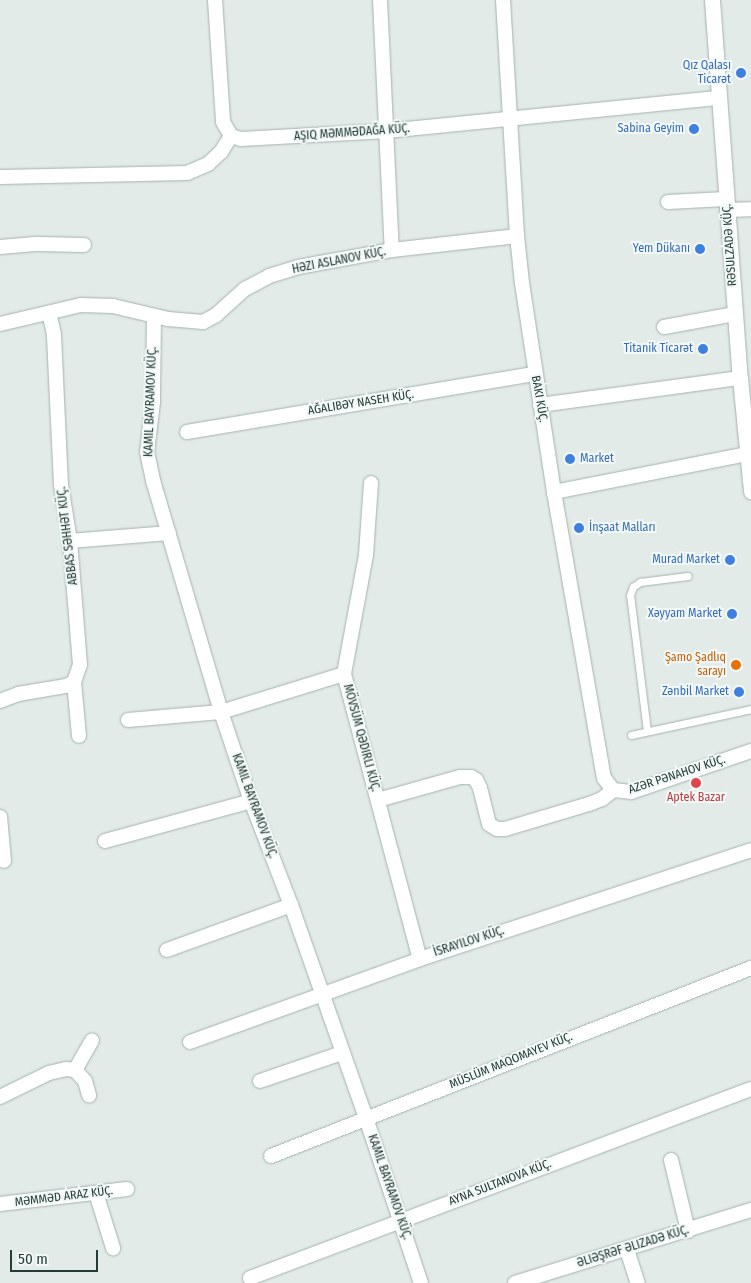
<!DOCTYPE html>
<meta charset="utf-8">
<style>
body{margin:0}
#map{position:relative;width:751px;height:1283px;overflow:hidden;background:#e2ebe8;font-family:"Fira Sans Condensed",sans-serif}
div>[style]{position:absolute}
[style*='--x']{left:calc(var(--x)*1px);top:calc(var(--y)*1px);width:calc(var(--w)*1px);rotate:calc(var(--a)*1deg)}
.roads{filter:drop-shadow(0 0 1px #a5b3b0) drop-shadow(0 0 1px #a5b3b0)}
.lane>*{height:7px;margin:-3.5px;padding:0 3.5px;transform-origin:3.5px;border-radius:3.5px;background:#fff}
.street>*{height:14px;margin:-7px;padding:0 7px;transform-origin:7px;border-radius:7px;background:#fff}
.secondary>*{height:15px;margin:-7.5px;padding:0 7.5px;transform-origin:7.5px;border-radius:7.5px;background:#fff}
.dots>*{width:14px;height:14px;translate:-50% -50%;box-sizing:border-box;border:2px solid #f2f8f6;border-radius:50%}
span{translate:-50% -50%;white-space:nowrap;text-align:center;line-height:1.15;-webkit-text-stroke:4px #f2f8f6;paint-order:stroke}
.shop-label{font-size:12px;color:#366cbe}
.right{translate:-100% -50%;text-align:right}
.left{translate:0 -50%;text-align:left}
.street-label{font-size:12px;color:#233c38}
.food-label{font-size:12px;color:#c56008}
.health-label{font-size:12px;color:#be3a42}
.scale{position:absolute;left:10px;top:1250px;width:88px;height:22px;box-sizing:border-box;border:2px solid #233c38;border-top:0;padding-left:6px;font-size:15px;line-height:18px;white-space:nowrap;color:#233c38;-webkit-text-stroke:4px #f2f8f6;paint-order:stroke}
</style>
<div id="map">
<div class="roads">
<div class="lane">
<div style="--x:647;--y:731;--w:137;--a:-97.1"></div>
<div style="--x:630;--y:595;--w:9;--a:-69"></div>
<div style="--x:633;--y:587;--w:9;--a:-36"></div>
<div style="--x:640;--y:582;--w:48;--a:-7.1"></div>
<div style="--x:631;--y:735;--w:123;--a:-12.2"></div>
</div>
<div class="street">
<div style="--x:215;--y:0;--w:122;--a:86.2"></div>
<div style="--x:223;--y:122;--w:16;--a:60"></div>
<div style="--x:231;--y:136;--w:10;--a:17"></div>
<div style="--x:241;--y:139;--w:146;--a:-3.1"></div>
<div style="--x:387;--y:131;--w:334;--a:-5.7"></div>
<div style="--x:380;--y:0;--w:250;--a:87.3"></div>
<div style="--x:503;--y:0;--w:236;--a:86.6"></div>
<div style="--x:517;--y:236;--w:47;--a:83.9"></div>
<div style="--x:522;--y:283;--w:211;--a:81.3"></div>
<div style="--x:554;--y:492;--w:290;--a:80.1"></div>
<div style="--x:604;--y:778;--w:15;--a:53"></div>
<div style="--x:613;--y:790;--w:18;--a:6"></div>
<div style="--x:631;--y:792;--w:127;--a:-18.9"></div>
<div style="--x:0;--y:177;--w:187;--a:-1.2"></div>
<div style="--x:187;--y:173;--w:23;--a:-23"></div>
<div style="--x:208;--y:164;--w:18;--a:-43"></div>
<div style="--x:221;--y:152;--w:19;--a:-58"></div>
<div style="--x:668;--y:202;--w:58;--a:-3"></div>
<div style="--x:727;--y:210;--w:24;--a:-2"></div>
<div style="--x:0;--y:247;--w:38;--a:-5"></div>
<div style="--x:38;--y:244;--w:46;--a:1.2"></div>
<div style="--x:154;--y:316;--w:86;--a:90.7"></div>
<div style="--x:153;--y:402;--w:50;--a:96.8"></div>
<div style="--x:147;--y:452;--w:33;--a:78"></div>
<div style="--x:154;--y:484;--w:238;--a:73.6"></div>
<div style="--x:221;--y:712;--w:94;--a:71.4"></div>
<div style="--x:251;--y:801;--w:111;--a:69"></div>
<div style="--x:291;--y:905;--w:226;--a:70.6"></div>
<div style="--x:366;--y:1118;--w:174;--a:71.6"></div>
<div style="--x:0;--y:324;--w:83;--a:-13.2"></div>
<div style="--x:81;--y:305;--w:32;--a:2"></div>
<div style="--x:113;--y:306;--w:57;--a:13.3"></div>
<div style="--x:168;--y:319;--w:35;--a:5"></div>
<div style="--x:203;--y:322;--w:15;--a:-28"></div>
<div style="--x:216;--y:315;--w:39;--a:-42"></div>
<div style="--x:245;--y:289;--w:27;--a:-28"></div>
<div style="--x:269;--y:276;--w:30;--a:-17"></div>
<div style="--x:298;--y:267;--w:96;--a:-10.3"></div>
<div style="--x:392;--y:250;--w:126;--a:-6.4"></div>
<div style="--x:664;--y:327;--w:72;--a:-10.4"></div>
<div style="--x:540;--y:405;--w:202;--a:-7.7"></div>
<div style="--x:187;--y:432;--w:353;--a:-9.5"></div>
<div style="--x:371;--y:483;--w:72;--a:94"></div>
<div style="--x:366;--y:555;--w:121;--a:100.5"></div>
<div style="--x:344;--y:674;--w:295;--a:75.1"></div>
<div style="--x:554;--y:492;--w:197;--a:-11.1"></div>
<div style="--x:70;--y:541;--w:99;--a:-4.6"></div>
<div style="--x:74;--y:682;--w:54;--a:84.7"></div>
<div style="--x:0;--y:701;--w:19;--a:-21"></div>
<div style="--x:18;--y:694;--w:49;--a:-9.5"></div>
<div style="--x:66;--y:686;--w:9;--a:-27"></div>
<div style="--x:74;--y:682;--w:18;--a:-71"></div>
<div style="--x:80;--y:665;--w:124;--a:-94.6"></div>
<div style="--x:70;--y:541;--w:57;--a:-99.1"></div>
<div style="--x:61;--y:485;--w:151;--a:-92.7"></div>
<div style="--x:54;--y:334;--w:22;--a:-103"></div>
<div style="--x:128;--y:720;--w:93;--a:-4.9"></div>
<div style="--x:221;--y:712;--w:129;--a:-17.2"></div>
<div style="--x:378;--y:800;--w:85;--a:-15.7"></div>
<div style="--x:460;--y:777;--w:11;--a:0"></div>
<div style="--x:471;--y:777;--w:6;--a:31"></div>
<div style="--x:476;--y:780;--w:9;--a:63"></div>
<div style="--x:480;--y:788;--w:37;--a:76"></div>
<div style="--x:489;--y:824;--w:9;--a:32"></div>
<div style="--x:497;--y:829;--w:8;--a:0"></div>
<div style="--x:505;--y:829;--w:88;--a:-16.6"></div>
<div style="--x:589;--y:804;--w:14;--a:-21"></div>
<div style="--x:602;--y:799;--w:14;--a:-39"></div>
<div style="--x:0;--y:817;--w:44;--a:84.8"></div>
<div style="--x:105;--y:841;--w:151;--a:-15.3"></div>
<div style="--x:167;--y:950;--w:132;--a:-19.9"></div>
<div style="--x:190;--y:1042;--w:245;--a:-19.8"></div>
<div style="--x:420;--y:959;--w:348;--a:-18.2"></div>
<div style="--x:75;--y:1070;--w:34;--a:-60"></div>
<div style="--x:260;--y:1081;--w:87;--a:-18.9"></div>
<div style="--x:0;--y:1097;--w:55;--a:-26.1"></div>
<div style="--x:49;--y:1073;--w:17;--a:-13"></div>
<div style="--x:66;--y:1069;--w:9;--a:6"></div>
<div style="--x:75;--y:1070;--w:15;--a:48"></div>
<div style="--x:85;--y:1081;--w:15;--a:74"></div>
<div style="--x:271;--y:1156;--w:516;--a:-21.39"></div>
<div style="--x:671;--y:1160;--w:73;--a:76.5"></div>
<div style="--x:96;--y:1193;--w:58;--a:72.8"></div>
<div style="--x:0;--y:1204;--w:128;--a:-6.7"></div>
<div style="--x:627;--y:1250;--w:35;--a:72"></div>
<div style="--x:250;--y:1278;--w:535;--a:-20.67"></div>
<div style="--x:515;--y:1283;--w:247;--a:-17.2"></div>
</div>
<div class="secondary">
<div style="--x:712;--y:0;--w:379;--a:85.8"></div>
<div style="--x:740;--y:378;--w:114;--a:84.4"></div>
</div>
</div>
<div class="dots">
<div style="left:741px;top:73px;background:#3f7fe0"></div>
<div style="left:694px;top:129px;background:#3f7fe0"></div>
<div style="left:700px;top:249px;background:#3f7fe0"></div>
<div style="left:703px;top:349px;background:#3f7fe0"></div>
<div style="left:570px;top:459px;background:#3f7fe0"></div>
<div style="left:579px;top:528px;background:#3f7fe0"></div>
<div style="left:730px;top:560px;background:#3f7fe0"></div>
<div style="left:732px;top:614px;background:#3f7fe0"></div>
<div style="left:736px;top:665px;background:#e8710a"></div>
<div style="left:739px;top:692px;background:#3f7fe0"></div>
<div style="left:696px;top:783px;background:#e0444e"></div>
</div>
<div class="shop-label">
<span class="right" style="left:731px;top:73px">Qız Qalası<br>Ticarət</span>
<span class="right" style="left:684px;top:129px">Sabina Geyim</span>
<span class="right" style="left:690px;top:249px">Yem Dükanı</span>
<span class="right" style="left:693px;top:349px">Titanik Ticarət</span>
<span class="left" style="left:580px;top:459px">Market</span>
<span class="left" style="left:589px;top:528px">İnşaat Malları</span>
<span class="right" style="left:720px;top:560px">Murad Market</span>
<span class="right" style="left:722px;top:614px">Xəyyam Market</span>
<span class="right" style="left:729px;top:692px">Zənbil Market</span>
</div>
<div class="street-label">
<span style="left:352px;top:133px;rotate:-4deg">AŞIQ MƏMMƏDAĞA KÜÇ.</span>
<span style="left:730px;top:245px;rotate:-94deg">RƏSULZADƏ KÜÇ.</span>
<span style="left:339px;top:261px;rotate:-11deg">HƏZI ASLANOV KÜÇ.</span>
<span style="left:539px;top:399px;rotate:80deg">BAKI KÜÇ.</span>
<span style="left:151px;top:402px;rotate:-88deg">KAMIL BAYRAMOV KÜÇ.</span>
<span style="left:361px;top:403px;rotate:-9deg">AĞALIBƏY NASEH KÜÇ.</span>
<span style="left:68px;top:536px;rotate:-97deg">ABBAS SƏHHƏT KÜÇ.</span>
<span style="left:361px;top:738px;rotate:75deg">MÖVSÜM QƏDIRLI KÜÇ.</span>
<span style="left:677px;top:775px;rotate:-18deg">AZƏR PƏNAHOV KÜÇ.</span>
<span style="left:254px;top:806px;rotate:70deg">KAMIL BAYRAMOV KÜÇ.</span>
<span style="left:469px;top:942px;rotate:-18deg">İSRAYILOV KÜÇ.</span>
<span style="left:511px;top:1061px;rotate:-22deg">MÜSLÜM MAQOMAYEV KÜÇ.</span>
<span style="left:500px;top:1183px;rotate:-21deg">AYNA SULTANOVA KÜÇ.</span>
<span style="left:389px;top:1187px;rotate:71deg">KAMIL BAYRAMOV KÜÇ.</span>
<span style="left:64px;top:1197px;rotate:-7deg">MƏMMƏD ARAZ KÜÇ.</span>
<span style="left:633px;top:1247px;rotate:-17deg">ƏLIƏŞRƏF ƏLIZADƏ KÜÇ.</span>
</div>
<div class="food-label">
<span class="right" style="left:726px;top:665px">Şamo Şadlıq<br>sarayı</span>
</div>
<div class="health-label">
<span style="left:696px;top:798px">Aptek Bazar</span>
</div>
<div class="scale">50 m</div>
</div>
